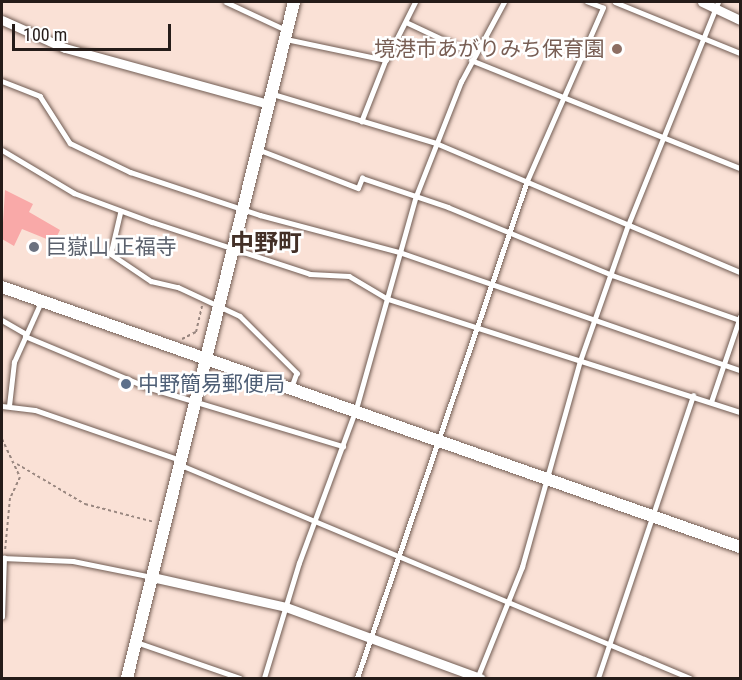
<!DOCTYPE html>
<meta charset="utf-8">
<style>
body{margin:0}
#map{position:relative;width:742px;height:680px;overflow:hidden;background:#fae1d6;font-family:"Roboto Condensed","Noto Sans JP",sans-serif}
div>[style]{position:absolute}
[style*='--x']{left:calc(var(--x)*1px);top:calc(var(--y)*1px);width:calc(var(--w)*1px);rotate:calc(var(--a)*1deg)}
.building>*{inset:0;background:#f9a9a8}
.path>*{height:2px;margin-top:-1px;transform-origin:0;background:repeating-linear-gradient(90deg,#998780 0 3px,transparent 0 6px)}
.roads{filter:drop-shadow(0 0 2px #705b52) drop-shadow(0 0 2px #705b52)}
.lane>*{height:4.5px;margin:-2.25px;padding:0 2.25px;transform-origin:2.25px;border-radius:2.25px;background:#fff}
.street>*{height:9px;margin:-4.5px;padding:0 4.5px;transform-origin:4.5px;border-radius:4.5px;background:#fff}
.secondary>*{height:12px;margin:-6px;padding:0 6px;transform-origin:6px;border-radius:6px;background:#fff}
.dots>*{width:16px;height:16px;translate:-50% -50%;box-sizing:border-box;border:3px solid #fff;border-radius:50%}
span{translate:-50% -50%;white-space:nowrap;text-align:center;line-height:1.15;-webkit-text-stroke:5px #fff;paint-order:stroke}
.education-label{font-size:21px;color:#785e54}
.right{translate:-100% -50%;text-align:right}
.worship-label{font-size:21px;color:#5b616d}
.left{translate:0 -50%;text-align:left}
.service-label{font-size:21px;color:#4e5e75}
.quarter-label{font-size:24px;color:#433027;font-weight:700}
.frame{position:absolute;inset:0;border:3px solid #251c19;pointer-events:none}
.scale{position:absolute;left:12px;top:24px;width:159px;height:27px;box-sizing:border-box;border:3px solid #251c19;border-top:0;padding-left:8px;font-size:18px;line-height:21px;white-space:nowrap;color:#251c19;-webkit-text-stroke:4px #fff;paint-order:stroke}
</style>
<div id="map">
<div class="building">
<div style="clip-path:polygon(5px 190px,33px 204px,29px 212px,60px 230px,54px 242px,22px 229px,14px 246px,2px 239px)"></div>
</div>
<div class="path">
<div style="--x:182;--y:339;--w:16;--a:-27"></div>
<div style="--x:196;--y:332;--w:27;--a:-77"></div>
<div style="--x:2;--y:439;--w:42;--a:64.7"></div>
<div style="--x:20;--y:477;--w:23;--a:115"></div>
<div style="--x:10;--y:498;--w:53;--a:95.4"></div>
<div style="--x:17;--y:464;--w:79;--a:30.5"></div>
<div style="--x:85;--y:504;--w:71;--a:14.6"></div>
</div>
<div class="roads">
<div class="lane">
<div style="--x:226;--y:2;--w:66;--a:25"></div>
<div style="--x:615;--y:2;--w:135;--a:22.2"></div>
<div style="--x:406;--y:22;--w:75;--a:25.2"></div>
<div style="--x:286;--y:39;--w:102;--a:11.9"></div>
<div style="--x:386;--y:60;--w:66;--a:111.5"></div>
<div style="--x:386;--y:60;--w:65;--a:-63.4"></div>
<div style="--x:471;--y:60;--w:290;--a:21.9"></div>
<div style="--x:2;--y:81;--w:41;--a:21.5"></div>
<div style="--x:40;--y:96;--w:56;--a:57.4"></div>
<div style="--x:70;--y:143;--w:67;--a:25.8"></div>
<div style="--x:130;--y:172;--w:137;--a:18.3"></div>
<div style="--x:260;--y:215;--w:144;--a:14.9"></div>
<div style="--x:399;--y:252;--w:361;--a:19.1"></div>
<div style="--x:273;--y:94;--w:170;--a:16.7"></div>
<div style="--x:436;--y:143;--w:330;--a:23"></div>
<div style="--x:2;--y:150;--w:84;--a:30.8"></div>
<div style="--x:74;--y:193;--w:83;--a:20.4"></div>
<div style="--x:152;--y:222;--w:166;--a:18.2"></div>
<div style="--x:310;--y:274;--w:39;--a:3"></div>
<div style="--x:349;--y:276;--w:45;--a:30.5"></div>
<div style="--x:388;--y:299;--w:370;--a:17.8"></div>
<div style="--x:260;--y:150;--w:105;--a:21.2"></div>
<div style="--x:358;--y:188;--w:11;--a:-68"></div>
<div style="--x:362;--y:178;--w:91;--a:18.6"></div>
<div style="--x:448;--y:207;--w:178;--a:22.5"></div>
<div style="--x:612;--y:275;--w:136;--a:19.4"></div>
<div style="--x:121;--y:211;--w:44;--a:103.1"></div>
<div style="--x:111;--y:254;--w:48;--a:34"></div>
<div style="--x:151;--y:281;--w:28;--a:13"></div>
<div style="--x:178;--y:287;--w:68;--a:25.1"></div>
<div style="--x:240;--y:316;--w:81;--a:45"></div>
<div style="--x:297;--y:373;--w:15;--a:110"></div>
<div style="--x:2;--y:320;--w:28;--a:30"></div>
<div style="--x:25;--y:336;--w:132;--a:22.7"></div>
<div style="--x:147;--y:387;--w:205;--a:16.8"></div>
<div style="--x:711;--y:402;--w:90;--a:-71.2"></div>
<div style="--x:2;--y:406;--w:33;--a:7"></div>
<div style="--x:35;--y:410;--w:153;--a:19"></div>
<div style="--x:9;--y:406;--w:44;--a:-83.5"></div>
<div style="--x:14;--y:362;--w:66;--a:-65.8"></div>
<div style="--x:181;--y:465;--w:552;--a:22.71"></div>
<div style="--x:2;--y:558;--w:71;--a:2.4"></div>
<div style="--x:73;--y:561;--w:81;--a:11.4"></div>
<div style="--x:2;--y:617;--w:59;--a:-88.1"></div>
<div style="--x:136;--y:642;--w:110;--a:19.1"></div>
<div style="--x:478;--y:676;--w:118;--a:-68"></div>
<div style="--x:522;--y:567;--w:214;--a:-74.3"></div>
<div style="--x:580;--y:361;--w:144;--a:-70.6"></div>
<div style="--x:628;--y:225;--w:240;--a:-68"></div>
<div style="--x:264;--y:678;--w:120;--a:-73.1"></div>
<div style="--x:299;--y:563;--w:164;--a:-69.7"></div>
<div style="--x:356;--y:409;--w:221;--a:-74.3"></div>
<div style="--x:416;--y:196;--w:123;--a:-68.5"></div>
<div style="--x:461;--y:82;--w:91;--a:-61.7"></div>
<div style="--x:357;--y:678;--w:525;--a:-71.12"></div>
<div style="--x:527;--y:181;--w:189;--a:-66.3"></div>
<div style="--x:603;--y:8;--w:17;--a:-159"></div>
<div style="--x:598;--y:678;--w:298;--a:-71.4"></div>
</div>
<div class="street">
<div style="--x:702;--y:2;--w:42;--a:25.3"></div>
<div style="--x:2;--y:20;--w:69;--a:24"></div>
<div style="--x:65;--y:48;--w:211;--a:15.4"></div>
<div style="--x:152;--y:577;--w:137;--a:12.6"></div>
<div style="--x:286;--y:607;--w:207;--a:20.1"></div>
</div>
<div class="secondary">
<div style="--x:2;--y:287;--w:782;--a:19.41"></div>
<div style="--x:127;--y:678;--w:696;--a:-76.12"></div>
</div>
</div>
<div class="dots">
<div style="left:617px;top:49px;background:#8d6e63"></div>
<div style="left:34px;top:247px;background:#6b7280"></div>
<div style="left:126px;top:384px;background:#5c6f8a"></div>
</div>
<div class="education-label">
<span class="right" style="left:605px;top:49px">境港市あがりみち保育園</span>
</div>
<div class="worship-label">
<span class="left" style="left:46px;top:247px">巨嶽山 正福寺</span>
</div>
<div class="service-label">
<span class="left" style="left:138px;top:384px">中野簡易郵便局</span>
</div>
<div class="quarter-label">
<span style="left:266px;top:244px">中野町</span>
</div>
<div class="frame"></div>
<div class="scale">100 m</div>
</div>
